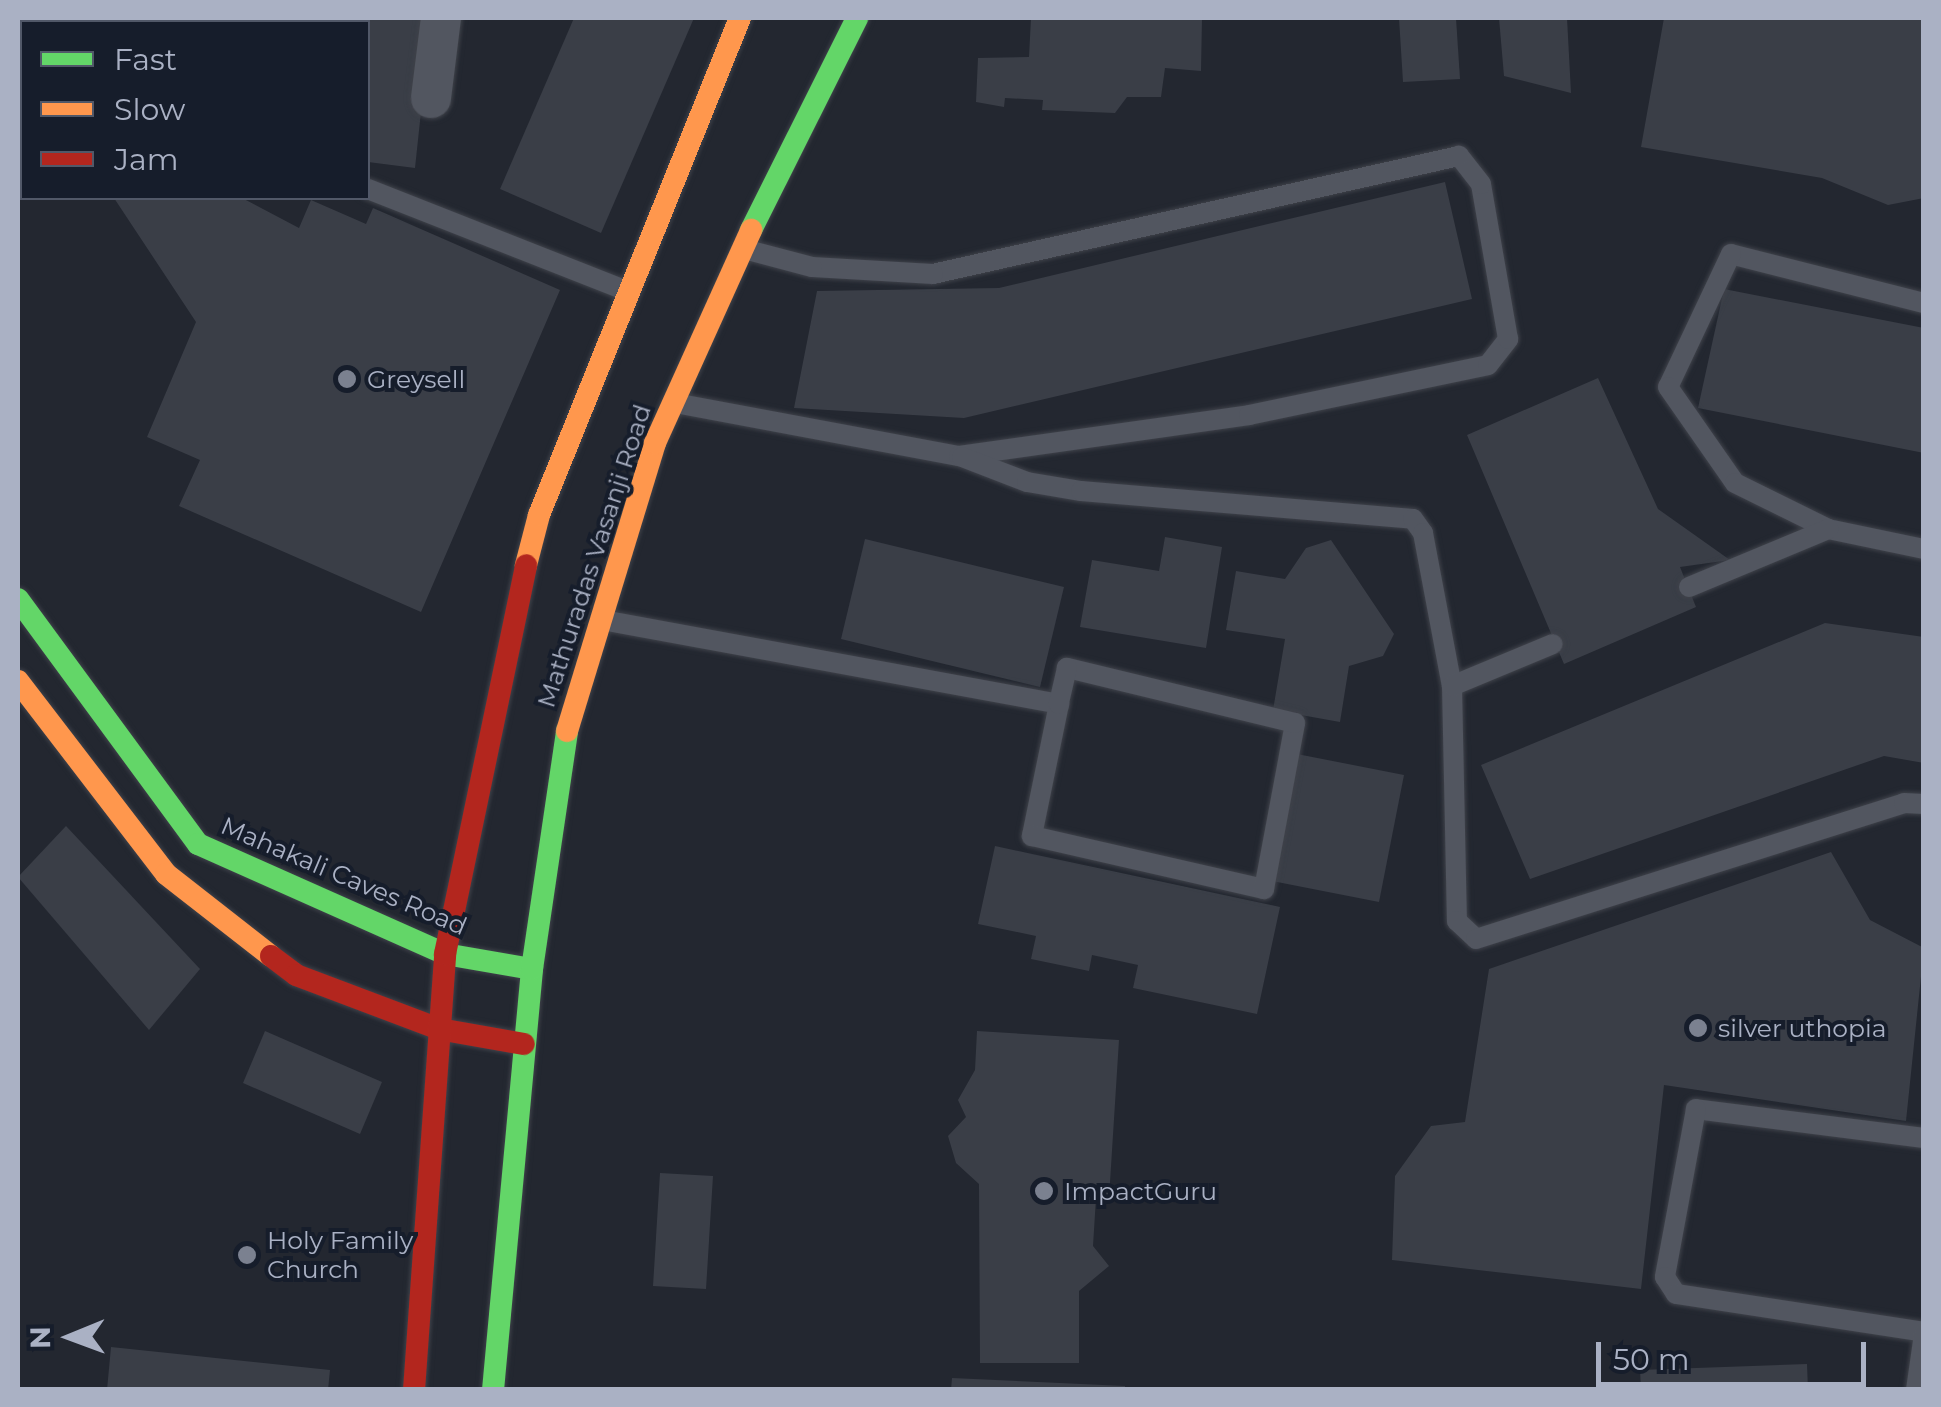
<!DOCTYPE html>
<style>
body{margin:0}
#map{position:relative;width:1941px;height:1407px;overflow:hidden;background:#232730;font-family:Montserrat,sans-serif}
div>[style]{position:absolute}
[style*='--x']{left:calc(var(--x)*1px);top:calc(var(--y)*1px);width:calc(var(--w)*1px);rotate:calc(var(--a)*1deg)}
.building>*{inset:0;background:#3a3e47}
.roads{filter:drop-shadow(0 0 2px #3f424a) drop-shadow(0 0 2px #3f424a)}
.lane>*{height:20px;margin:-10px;padding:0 10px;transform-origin:10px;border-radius:10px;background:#525660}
.street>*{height:40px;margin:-20px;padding:0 20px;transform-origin:20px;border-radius:20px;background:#525660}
.fast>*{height:22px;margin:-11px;padding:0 11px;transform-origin:11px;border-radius:11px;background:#63d668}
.slow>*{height:22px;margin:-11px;padding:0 11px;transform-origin:11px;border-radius:11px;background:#ff974d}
.jam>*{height:22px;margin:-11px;padding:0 11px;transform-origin:11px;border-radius:11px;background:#b3261e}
.dots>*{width:28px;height:28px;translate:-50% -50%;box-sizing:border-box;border:5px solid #161d2b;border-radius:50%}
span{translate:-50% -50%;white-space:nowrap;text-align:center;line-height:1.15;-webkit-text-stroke:8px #161d2b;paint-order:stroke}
.poi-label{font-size:25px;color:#aab1c4}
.left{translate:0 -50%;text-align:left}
.street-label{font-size:25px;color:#aab1c4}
.frame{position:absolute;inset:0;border:20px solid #aab1c4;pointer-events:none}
.legend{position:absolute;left:20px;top:20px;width:350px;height:180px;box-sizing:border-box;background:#161d2b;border:2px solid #515868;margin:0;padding:12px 18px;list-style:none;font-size:30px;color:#aab1c4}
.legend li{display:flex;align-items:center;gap:20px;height:50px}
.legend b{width:50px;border:2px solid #515868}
.north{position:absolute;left:20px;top:1287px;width:100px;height:100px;-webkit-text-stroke:8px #161d2b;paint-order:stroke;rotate:269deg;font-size:28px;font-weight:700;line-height:40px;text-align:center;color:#aab1c4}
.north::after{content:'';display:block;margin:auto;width:35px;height:45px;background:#aab1c4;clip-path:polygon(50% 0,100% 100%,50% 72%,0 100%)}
.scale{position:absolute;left:1596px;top:1342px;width:270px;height:45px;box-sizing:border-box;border:5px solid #aab1c4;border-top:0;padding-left:12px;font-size:30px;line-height:35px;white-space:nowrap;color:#aab1c4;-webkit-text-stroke:8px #161d2b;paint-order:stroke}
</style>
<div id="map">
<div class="building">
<div style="clip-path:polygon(18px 18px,126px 22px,22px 22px,22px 139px)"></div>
<div style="clip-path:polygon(225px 18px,431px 18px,415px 168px,368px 162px,368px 22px)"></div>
<div style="clip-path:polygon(574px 18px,694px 18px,601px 233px,500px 189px)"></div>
<div style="clip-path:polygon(1031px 18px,1202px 18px,1201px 71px,1165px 68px,1161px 97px,1127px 97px,1115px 113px,1042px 110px,1043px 100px,1005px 98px,1004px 107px,976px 102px,978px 58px,1029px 57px)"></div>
<div style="clip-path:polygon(1399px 18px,1456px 18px,1460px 79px,1403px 82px)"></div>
<div style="clip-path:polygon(1499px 18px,1567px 18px,1571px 93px,1504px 76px)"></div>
<div style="clip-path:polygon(1664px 18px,1924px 18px,1924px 198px,1888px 205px,1822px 178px,1641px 147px)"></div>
<div style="clip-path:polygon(1445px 182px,1472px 299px,964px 418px,794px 408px,817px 291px,999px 288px)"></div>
<div style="clip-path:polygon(114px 198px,242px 198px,299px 228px,311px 200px,366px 224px,373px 208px,560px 290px,421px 612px,179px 506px,200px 460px,147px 437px,196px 322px)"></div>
<div style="clip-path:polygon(1724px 289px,1924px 328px,1924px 453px,1698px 408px)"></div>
<div style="clip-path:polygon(1598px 378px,1658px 509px,1730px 560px,1680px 567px,1696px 607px,1564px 664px,1467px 435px)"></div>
<div style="clip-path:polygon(1165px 537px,1222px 547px,1206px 648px,1080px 627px,1092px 560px,1159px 571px)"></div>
<div style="clip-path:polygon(865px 539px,1064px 587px,1040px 687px,841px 639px)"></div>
<div style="clip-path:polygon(1331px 540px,1394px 634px,1383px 656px,1349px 666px,1340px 722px,1273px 710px,1285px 639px,1226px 630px,1236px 571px,1285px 579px,1306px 548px)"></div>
<div style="clip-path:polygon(1825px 623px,1924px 637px,1924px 763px,1884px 756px,1530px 879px,1481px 765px)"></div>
<div style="clip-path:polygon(1297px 754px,1404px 775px,1379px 902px,1272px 881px)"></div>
<div style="clip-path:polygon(66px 826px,200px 969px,149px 1030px,18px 877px)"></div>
<div style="clip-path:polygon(995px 846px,1280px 907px,1257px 1014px,1133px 988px,1138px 965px,1092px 955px,1089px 971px,1031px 959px,1036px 936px,978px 924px)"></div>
<div style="clip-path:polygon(1831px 852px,1870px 920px,1924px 948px,1906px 1121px,1664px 1085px,1641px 1289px,1392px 1260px,1395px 1176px,1431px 1126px,1465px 1122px,1489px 969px)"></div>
<div style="clip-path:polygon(265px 1031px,382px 1082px,360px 1134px,243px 1083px)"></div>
<div style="clip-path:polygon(977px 1031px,1119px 1040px,1109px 1198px,1096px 1198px,1093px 1246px,1109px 1266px,1079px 1291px,1079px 1363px,980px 1363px,979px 1184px,956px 1163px,948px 1136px,966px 1117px,958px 1100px,975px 1070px)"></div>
<div style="clip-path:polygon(660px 1173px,713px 1176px,706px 1289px,653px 1286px)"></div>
<div style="clip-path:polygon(111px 1347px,330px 1370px,328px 1390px,107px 1390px)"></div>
<div style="clip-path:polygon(1807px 1364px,1808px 1390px,1641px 1390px,1640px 1370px)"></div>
<div style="clip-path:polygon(952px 1378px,1125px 1386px,1125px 1390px,951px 1390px)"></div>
</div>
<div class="roads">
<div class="lane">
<div style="--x:154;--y:18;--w:6;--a:45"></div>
<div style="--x:368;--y:189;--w:276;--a:21.5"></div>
<div style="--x:1924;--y:303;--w:199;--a:-165.8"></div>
<div style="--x:1731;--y:254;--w:147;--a:115.3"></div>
<div style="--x:1668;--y:387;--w:117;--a:55.1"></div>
<div style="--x:1735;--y:483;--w:104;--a:26.3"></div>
<div style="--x:1828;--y:529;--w:98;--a:11.8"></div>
<div style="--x:675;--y:403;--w:289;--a:10.6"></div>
<div style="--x:959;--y:456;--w:293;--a:-8"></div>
<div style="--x:1249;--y:415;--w:244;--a:-11.8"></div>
<div style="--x:1488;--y:365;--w:33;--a:-52"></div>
<div style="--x:1508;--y:339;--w:157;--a:-99.9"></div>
<div style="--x:1481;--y:184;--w:36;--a:-128"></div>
<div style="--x:1459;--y:156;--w:539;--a:167.36"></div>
<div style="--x:933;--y:274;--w:121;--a:-176.7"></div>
<div style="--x:812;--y:267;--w:70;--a:-165.2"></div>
<div style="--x:962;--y:457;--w:70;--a:21"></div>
<div style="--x:1027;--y:482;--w:55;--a:9.5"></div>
<div style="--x:1081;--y:491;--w:333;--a:4.8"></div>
<div style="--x:1413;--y:519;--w:17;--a:54"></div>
<div style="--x:1423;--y:533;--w:156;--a:79.3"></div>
<div style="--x:1452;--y:686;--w:235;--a:88.8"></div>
<div style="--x:1457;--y:921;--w:26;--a:43"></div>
<div style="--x:1476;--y:939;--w:449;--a:-17.6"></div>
<div style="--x:1904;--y:803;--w:20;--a:3"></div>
<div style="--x:1689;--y:587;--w:151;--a:-22.6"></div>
<div style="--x:602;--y:620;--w:465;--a:10.4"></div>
<div style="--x:1059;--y:704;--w:135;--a:101.6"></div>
<div style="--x:1032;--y:836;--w:238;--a:12.9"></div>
<div style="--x:1264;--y:889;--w:169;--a:-79.4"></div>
<div style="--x:1295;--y:723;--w:235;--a:-166.4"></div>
<div style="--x:1067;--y:668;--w:37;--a:103"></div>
<div style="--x:1452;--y:686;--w:109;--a:-22.6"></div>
<div style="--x:1924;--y:1138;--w:230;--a:-172.8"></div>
<div style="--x:1696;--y:1109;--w:171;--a:100.5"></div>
<div style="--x:1665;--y:1277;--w:20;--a:57"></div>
<div style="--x:1676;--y:1294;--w:251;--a:8.7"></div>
<div style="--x:1916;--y:1390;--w:57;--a:-81.9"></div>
</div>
<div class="street">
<div style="--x:431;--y:98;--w:81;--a:-82.9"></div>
</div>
<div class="fast">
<div style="--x:751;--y:230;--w:237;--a:-63.4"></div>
<div style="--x:18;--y:599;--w:304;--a:53.7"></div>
<div style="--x:198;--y:844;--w:270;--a:24"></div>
<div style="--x:445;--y:954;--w:88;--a:9.8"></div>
<div style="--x:493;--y:1390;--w:423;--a:-84.7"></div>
<div style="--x:532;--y:969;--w:241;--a:-81.6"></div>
</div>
<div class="slow">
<div style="--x:526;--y:565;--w:52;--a:-75.4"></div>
<div style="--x:539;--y:515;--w:536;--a:-67.98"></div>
<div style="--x:18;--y:681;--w:243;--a:52.5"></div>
<div style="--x:166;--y:874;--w:133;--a:38"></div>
<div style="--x:567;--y:731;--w:301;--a:-73"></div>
<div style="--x:655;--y:443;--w:234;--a:-65.7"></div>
</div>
<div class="jam">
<div style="--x:271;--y:956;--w:31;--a:37"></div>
<div style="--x:296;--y:975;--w:153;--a:20.7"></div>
<div style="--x:439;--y:1029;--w:86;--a:10"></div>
<div style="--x:414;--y:1390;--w:437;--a:-85.9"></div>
<div style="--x:445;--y:954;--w:397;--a:-78.2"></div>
</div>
</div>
<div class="dots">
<div style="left:347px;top:379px;background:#7b8190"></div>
<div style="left:1698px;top:1028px;background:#7b8190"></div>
<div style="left:1044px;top:1191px;background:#7b8190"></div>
<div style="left:247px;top:1255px;background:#7b8190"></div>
</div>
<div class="poi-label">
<span class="left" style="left:367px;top:379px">Greysell</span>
<span class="left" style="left:1718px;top:1028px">silver uthopia</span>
<span class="left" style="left:1064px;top:1191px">ImpactGuru</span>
<span class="left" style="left:267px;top:1255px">Holy Family<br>Church</span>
</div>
<div class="street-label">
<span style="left:594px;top:556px;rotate:-72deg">Mathuradas Vasanji Road</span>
<span style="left:344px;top:876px;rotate:23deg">Mahakali Caves Road</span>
</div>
<div class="frame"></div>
<ul class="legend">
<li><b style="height:12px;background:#63d668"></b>Fast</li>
<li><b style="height:12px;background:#ff974d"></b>Slow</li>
<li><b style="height:12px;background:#b3261e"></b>Jam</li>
</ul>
<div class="north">N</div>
<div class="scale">50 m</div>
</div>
